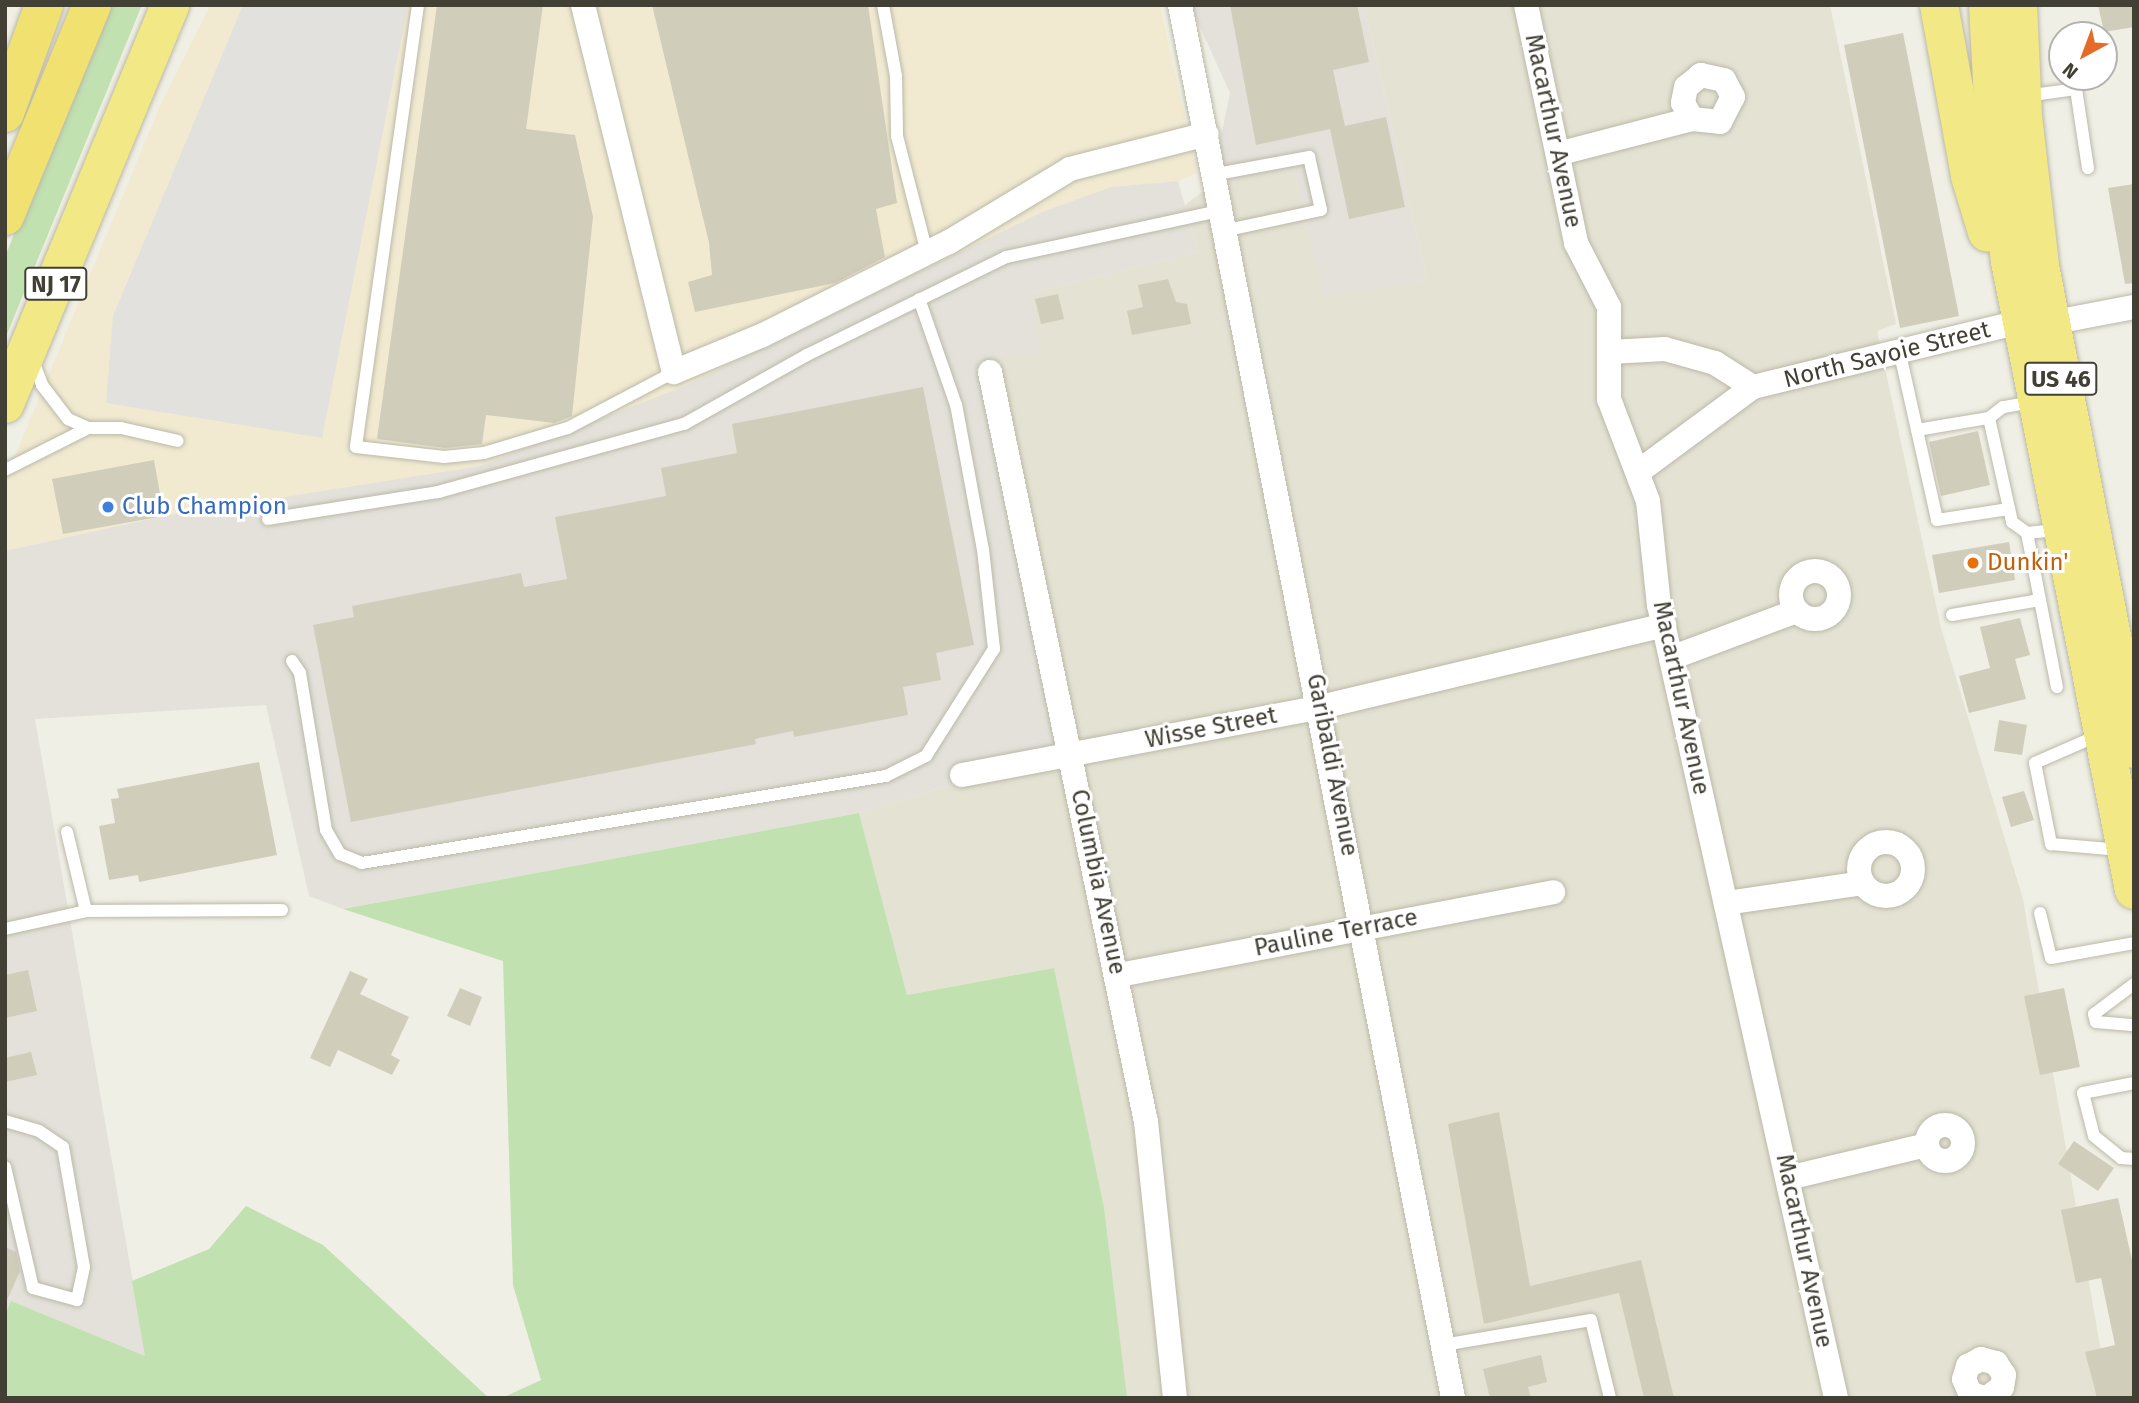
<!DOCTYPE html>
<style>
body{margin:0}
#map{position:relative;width:2139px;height:1403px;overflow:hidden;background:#f0efe5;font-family:"Fira Sans",sans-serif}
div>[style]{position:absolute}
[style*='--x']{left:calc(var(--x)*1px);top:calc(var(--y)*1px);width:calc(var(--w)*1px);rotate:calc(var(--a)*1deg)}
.residential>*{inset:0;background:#e4e2d3}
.commercial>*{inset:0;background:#f1ead1}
.industrial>*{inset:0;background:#e3e1da}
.green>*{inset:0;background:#c1e1b1}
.parking>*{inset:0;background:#e2e1dd}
.building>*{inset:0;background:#d1cdbb}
.roads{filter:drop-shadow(0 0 2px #bbb9a8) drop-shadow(0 0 2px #bbb9a8)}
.service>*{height:12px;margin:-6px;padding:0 6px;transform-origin:6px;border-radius:6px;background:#fff}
.minor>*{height:24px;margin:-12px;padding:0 12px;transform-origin:12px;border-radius:12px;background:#fff}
.minor>.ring{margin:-12px;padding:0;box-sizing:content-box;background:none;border:24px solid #fff;border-radius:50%}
.trunk>*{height:38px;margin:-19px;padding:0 19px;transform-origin:19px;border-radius:19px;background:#f2e885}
.motorway>*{height:38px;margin:-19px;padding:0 19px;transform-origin:19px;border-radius:19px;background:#f0e170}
.dots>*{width:19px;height:19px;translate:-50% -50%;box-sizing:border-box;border:4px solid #fff;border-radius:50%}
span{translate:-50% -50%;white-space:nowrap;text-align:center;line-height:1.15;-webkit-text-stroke:6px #fff;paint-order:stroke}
.shield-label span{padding:2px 5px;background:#fff;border:2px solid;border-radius:5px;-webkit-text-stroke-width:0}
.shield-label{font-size:23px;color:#424035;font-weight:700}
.street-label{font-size:24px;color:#424035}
.shop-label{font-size:24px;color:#366cbe}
.left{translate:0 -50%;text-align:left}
.food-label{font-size:24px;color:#c56008}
.frame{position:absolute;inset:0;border:7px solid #424035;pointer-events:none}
.north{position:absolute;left:2048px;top:21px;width:70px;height:70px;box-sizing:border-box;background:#fff;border:2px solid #b3b3ae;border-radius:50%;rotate:221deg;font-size:19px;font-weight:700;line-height:28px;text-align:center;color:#424035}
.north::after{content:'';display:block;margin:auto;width:24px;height:32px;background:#e56c27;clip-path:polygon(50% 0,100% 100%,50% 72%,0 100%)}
</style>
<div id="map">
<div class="residential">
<div style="clip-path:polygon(1364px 5px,1830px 5px,1896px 324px,1877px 331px,1941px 628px,2023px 899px,2109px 1398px,1118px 1398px,1054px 968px,907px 995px,859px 813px,1065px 750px,988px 361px,1030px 293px,1198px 252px,1185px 205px,1211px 185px,1293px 167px,1324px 296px,1427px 280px)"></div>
</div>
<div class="commercial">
<div style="clip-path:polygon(210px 5px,1160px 5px,1197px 173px,1178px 181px,1111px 187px,1042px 212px,687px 385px,480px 466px,164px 516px,5px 551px,5px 480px,159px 108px)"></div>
</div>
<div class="industrial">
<div style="clip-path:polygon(1190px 5px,1364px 5px,1427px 280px,1324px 297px,1293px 168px,1211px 185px,1230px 93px)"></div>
<div style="clip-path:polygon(1178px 181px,1198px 252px,1030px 293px,1041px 352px,988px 361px,1065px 750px,859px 813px,343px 909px,309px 896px,266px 705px,35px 719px,146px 1357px,11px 1301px,5px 1315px,5px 551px,164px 516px,480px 466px,687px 385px,1042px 212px,1111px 187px)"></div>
</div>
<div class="green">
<div style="clip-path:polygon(104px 5px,142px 5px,5px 339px,5px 257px)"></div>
<div style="clip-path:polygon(859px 813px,907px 995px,1054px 968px,1104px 1208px,1127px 1398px,502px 1398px,541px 1380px,513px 1285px,503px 961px,343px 909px)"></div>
<div style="clip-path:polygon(246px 1206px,323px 1245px,489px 1398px,5px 1398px,5px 1315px,11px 1301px,145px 1356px,132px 1281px,209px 1249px)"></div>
</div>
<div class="parking">
<div style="clip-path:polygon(243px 5px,408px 5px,322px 438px,106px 403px,113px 316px)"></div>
</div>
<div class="building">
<div style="clip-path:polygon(437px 5px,543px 5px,526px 129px,575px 135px,593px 217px,572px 416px,554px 423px,486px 415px,482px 444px,445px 448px,377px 439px)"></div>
<div style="clip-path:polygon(652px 5px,868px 5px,897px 203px,876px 209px,885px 257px,835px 283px,695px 312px,688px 282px,712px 275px,709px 243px)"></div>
<div style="clip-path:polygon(1230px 5px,1357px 5px,1369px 62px,1333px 70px,1345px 126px,1386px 117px,1405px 207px,1349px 219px,1330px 129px,1256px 145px)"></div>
<div style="clip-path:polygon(2098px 5px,2134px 5px,2134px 27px,2104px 32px)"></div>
<div style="clip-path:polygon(1903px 33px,1959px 316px,1900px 328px,1844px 45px)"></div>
<div style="clip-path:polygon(2134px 184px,2134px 283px,2125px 284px,2108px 188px)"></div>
<div style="clip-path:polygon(1168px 279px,1176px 302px,1187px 304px,1191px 324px,1132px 335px,1127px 311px,1143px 307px,1138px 285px)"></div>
<div style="clip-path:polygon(1058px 294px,1064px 319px,1041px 324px,1035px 299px)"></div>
<div style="clip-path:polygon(923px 387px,974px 645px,936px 653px,941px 680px,903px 687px,908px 715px,794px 737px,793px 731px,755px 739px,756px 744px,351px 822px,313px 625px,354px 617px,352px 606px,521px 573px,524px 587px,567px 579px,555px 517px,666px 496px,661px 468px,737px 453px,732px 424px)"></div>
<div style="clip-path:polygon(1978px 431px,1990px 485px,1941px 496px,1929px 442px)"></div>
<div style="clip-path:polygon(154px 460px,164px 516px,63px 534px,52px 479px)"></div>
<div style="clip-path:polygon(2009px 542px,2015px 580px,1939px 593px,1932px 555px)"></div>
<div style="clip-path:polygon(2020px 618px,2030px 655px,2015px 659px,2026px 699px,1969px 713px,1959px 676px,1990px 668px,1980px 627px)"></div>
<div style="clip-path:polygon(1999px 720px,2027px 725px,2022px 755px,1994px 751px)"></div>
<div style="clip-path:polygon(259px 762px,277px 855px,139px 882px,138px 875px,109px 880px,99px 826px,115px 823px,111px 799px,119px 798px,117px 789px)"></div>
<div style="clip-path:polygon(2024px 791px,2034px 820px,2011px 827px,2002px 797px)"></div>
<div style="clip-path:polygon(28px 970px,37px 1011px,5px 1018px,5px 975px)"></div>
<div style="clip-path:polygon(350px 971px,368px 979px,360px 994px,409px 1017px,391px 1055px,400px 1060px,392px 1075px,338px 1050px,330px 1067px,310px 1058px)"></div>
<div style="clip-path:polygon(460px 988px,482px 997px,470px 1026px,447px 1016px)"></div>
<div style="clip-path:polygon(2064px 988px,2080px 1067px,2040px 1075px,2024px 996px)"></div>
<div style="clip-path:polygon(31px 1052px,37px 1075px,5px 1082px,5px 1058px)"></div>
<div style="clip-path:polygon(1499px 1112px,1530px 1286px,1641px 1260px,1674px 1398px,1644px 1398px,1619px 1293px,1484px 1324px,1448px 1124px)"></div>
<div style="clip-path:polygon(2074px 1141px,2114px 1168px,2098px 1191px,2058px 1164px)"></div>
<div style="clip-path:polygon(2118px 1198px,2134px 1269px,2134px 1398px,2097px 1398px,2085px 1352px,2115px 1345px,2101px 1278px,2076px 1283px,2061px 1210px)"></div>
<div style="clip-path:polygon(5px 1247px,16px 1252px,20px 1271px,5px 1305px)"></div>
<div style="clip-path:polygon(1541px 1355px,1547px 1382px,1528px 1387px,1531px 1398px,1490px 1398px,1483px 1369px)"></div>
</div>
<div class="roads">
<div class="service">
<div style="--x:418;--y:5;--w:446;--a:98"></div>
<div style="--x:356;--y:447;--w:89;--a:6.5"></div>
<div style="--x:444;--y:457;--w:40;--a:-5.7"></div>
<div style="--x:484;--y:453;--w:88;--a:-16.6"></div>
<div style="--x:568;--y:428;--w:120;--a:-27.8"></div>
<div style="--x:883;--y:5;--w:72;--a:79.6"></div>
<div style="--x:896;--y:76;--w:60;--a:89"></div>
<div style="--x:897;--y:136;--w:121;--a:75.6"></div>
<div style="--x:2025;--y:96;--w:51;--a:-7.8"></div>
<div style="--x:2076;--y:89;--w:80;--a:81.4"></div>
<div style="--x:1217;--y:174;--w:94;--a:-10.5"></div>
<div style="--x:1309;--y:157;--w:54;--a:77.2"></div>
<div style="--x:1321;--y:210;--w:95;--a:167.9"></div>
<div style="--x:1900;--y:354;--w:170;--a:77.4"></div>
<div style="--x:1937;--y:520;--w:73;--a:-8.7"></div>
<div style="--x:33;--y:361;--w:26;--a:69"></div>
<div style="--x:42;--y:385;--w:43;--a:52.6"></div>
<div style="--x:68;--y:419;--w:22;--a:24"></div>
<div style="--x:88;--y:428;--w:33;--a:0"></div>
<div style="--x:121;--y:428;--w:58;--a:12.8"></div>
<div style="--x:2032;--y:402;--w:29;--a:170"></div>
<div style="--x:2003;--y:407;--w:18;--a:142"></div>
<div style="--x:1989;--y:418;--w:107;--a:77.5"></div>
<div style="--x:2012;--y:522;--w:19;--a:36"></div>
<div style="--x:2027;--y:533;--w:31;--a:-6"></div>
<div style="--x:1917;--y:430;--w:73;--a:-9.5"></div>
<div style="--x:5;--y:470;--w:93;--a:-26.8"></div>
<div style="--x:268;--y:519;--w:172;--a:-9"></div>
<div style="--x:438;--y:492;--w:255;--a:-15.5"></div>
<div style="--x:684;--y:424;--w:141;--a:-29.3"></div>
<div style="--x:807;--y:355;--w:222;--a:-26.2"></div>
<div style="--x:1006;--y:257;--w:223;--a:-12.2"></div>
<div style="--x:2027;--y:533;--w:157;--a:79"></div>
<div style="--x:1952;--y:615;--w:89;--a:-9.7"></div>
<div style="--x:292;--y:661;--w:14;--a:56"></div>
<div style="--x:300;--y:673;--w:159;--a:80.6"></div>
<div style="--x:326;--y:830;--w:28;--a:60"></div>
<div style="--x:340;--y:854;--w:24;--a:22"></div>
<div style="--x:362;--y:863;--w:531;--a:-9.43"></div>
<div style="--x:886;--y:776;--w:45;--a:-26.6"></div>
<div style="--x:926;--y:756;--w:127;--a:-57.6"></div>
<div style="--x:994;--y:649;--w:100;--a:-96.3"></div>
<div style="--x:983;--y:550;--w:147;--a:-100.5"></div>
<div style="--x:956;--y:405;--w:112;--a:-109.2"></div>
<div style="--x:2099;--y:735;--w:70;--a:156.4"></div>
<div style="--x:2035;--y:763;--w:83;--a:78.8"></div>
<div style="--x:2051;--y:844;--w:70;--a:4.9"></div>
<div style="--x:67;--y:832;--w:81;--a:76.5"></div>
<div style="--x:2040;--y:913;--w:46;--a:76.3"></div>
<div style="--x:2051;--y:958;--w:84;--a:-10.2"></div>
<div style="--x:5;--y:929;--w:83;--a:-12.5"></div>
<div style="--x:86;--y:911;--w:196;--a:-0.3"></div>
<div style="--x:2134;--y:984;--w:50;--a:143.1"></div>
<div style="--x:2094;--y:1014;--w:8;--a:76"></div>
<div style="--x:2096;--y:1022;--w:38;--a:5"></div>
<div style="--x:2134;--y:1083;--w:52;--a:168.9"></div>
<div style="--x:2083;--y:1093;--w:44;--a:75.7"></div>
<div style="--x:2094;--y:1136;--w:35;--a:39"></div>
<div style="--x:2121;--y:1158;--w:13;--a:4"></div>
<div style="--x:5;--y:1121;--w:35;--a:16"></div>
<div style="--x:39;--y:1131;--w:29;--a:34"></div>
<div style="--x:63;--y:1147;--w:122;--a:80.1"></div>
<div style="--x:84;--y:1267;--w:34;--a:102"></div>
<div style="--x:77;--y:1300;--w:46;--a:-164.7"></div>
<div style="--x:33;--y:1288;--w:124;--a:-103"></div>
<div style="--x:1443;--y:1345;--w:150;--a:-9.6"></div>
<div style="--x:1591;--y:1320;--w:80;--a:76.3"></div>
</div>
<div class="minor">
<div style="--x:583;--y:5;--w:378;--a:76.1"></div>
<div style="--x:674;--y:372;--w:96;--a:-22.6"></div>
<div style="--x:763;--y:335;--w:208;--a:-26.6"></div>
<div style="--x:949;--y:242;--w:141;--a:-31.1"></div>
<div style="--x:1070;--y:169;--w:141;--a:-14.3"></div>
<div style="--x:1180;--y:5;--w:1419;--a:78.91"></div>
<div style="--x:1526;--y:5;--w:243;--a:78.1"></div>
<div style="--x:1576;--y:243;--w:72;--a:62.7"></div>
<div style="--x:1609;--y:307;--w:92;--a:90"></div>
<div style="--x:1609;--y:399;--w:109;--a:69.1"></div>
<div style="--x:1648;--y:501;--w:105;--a:84"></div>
<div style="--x:1659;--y:605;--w:813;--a:77.42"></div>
<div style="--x:1561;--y:153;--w:135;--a:-14.5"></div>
<div style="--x:1692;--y:119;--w:28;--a:6"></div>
<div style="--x:1720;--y:122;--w:28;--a:-63"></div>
<div style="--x:1733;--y:97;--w:19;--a:-118"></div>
<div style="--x:1724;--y:80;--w:24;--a:-168"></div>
<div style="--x:1701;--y:75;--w:19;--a:141"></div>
<div style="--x:1686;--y:87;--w:16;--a:101"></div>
<div style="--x:1683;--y:103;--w:18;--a:61"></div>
<div style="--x:2050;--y:323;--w:86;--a:-10.8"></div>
<div style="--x:1610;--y:352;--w:55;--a:-3.1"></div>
<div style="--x:1665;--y:349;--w:52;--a:15.6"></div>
<div style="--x:1715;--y:363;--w:45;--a:32.3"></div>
<div style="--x:990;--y:372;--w:766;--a:78.25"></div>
<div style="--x:1146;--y:1122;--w:278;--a:84"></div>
<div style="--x:1638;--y:472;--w:143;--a:-36.5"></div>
<div style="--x:1753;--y:387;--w:275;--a:-13.7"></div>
<div class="ring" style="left:1791px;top:571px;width:24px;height:24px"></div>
<div style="--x:1671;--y:658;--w:134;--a:-20.5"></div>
<div style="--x:962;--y:775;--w:365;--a:-10.7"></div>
<div style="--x:1321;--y:707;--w:353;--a:-13.4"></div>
<div class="ring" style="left:1859px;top:842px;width:30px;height:30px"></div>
<div style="--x:1726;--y:903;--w:138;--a:-8.3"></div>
<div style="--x:1119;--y:975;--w:442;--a:-10.8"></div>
<div class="ring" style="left:1927px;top:1125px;width:12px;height:12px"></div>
<div style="--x:1788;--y:1178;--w:143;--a:-13.4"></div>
<div style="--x:1983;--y:1398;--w:14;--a:-159"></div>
<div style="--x:1970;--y:1393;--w:15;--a:-113"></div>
<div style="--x:1964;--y:1379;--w:14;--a:-73"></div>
<div style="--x:1968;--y:1366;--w:15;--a:-28"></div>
<div style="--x:1981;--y:1359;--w:16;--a:15"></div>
<div style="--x:1996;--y:1363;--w:14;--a:56"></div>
<div style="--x:2004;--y:1375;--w:12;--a:99"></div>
<div style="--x:2002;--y:1387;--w:19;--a:144"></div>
</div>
<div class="trunk">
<div style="--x:1939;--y:5;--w:174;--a:79.7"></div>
<div style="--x:1970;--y:176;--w:59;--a:73.1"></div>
<div style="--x:1988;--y:5;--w:132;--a:87"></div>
<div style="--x:1995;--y:137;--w:125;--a:83.1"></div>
<div style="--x:2010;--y:261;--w:641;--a:78.85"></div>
<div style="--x:2018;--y:5;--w:111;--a:87.4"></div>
<div style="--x:2023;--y:116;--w:151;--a:83.5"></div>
<div style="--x:2040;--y:266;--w:492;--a:79"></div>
<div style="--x:5;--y:404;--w:432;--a:-67.5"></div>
</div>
<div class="motorway">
<div style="--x:5;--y:113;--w:115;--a:-70.1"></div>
<div style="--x:5;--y:216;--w:228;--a:-67.6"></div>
</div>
</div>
<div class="dots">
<div style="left:108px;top:507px;background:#3f7fe0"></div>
<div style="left:1973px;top:563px;background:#e8710a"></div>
</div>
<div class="shield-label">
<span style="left:56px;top:284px">NJ 17</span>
<span style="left:2061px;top:379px">US 46</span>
</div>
<div class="street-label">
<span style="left:1553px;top:131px;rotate:78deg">Macarthur Avenue</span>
<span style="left:1887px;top:355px;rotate:-14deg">North Savoie Street</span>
<span style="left:1681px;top:698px;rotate:78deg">Macarthur Avenue</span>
<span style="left:1211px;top:728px;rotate:-11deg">Wisse Street</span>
<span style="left:1332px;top:765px;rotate:79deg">Garibaldi Avenue</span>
<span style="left:1098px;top:882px;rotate:78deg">Columbia Avenue</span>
<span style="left:1336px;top:933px;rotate:-11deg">Pauline Terrace</span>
<span style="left:1804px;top:1251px;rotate:78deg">Macarthur Avenue</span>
</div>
<div class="shop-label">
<span class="left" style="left:122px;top:507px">Club Champion</span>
</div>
<div class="food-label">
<span class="left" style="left:1987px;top:563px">Dunkin'</span>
</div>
<div class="frame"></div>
<div class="north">N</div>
</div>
